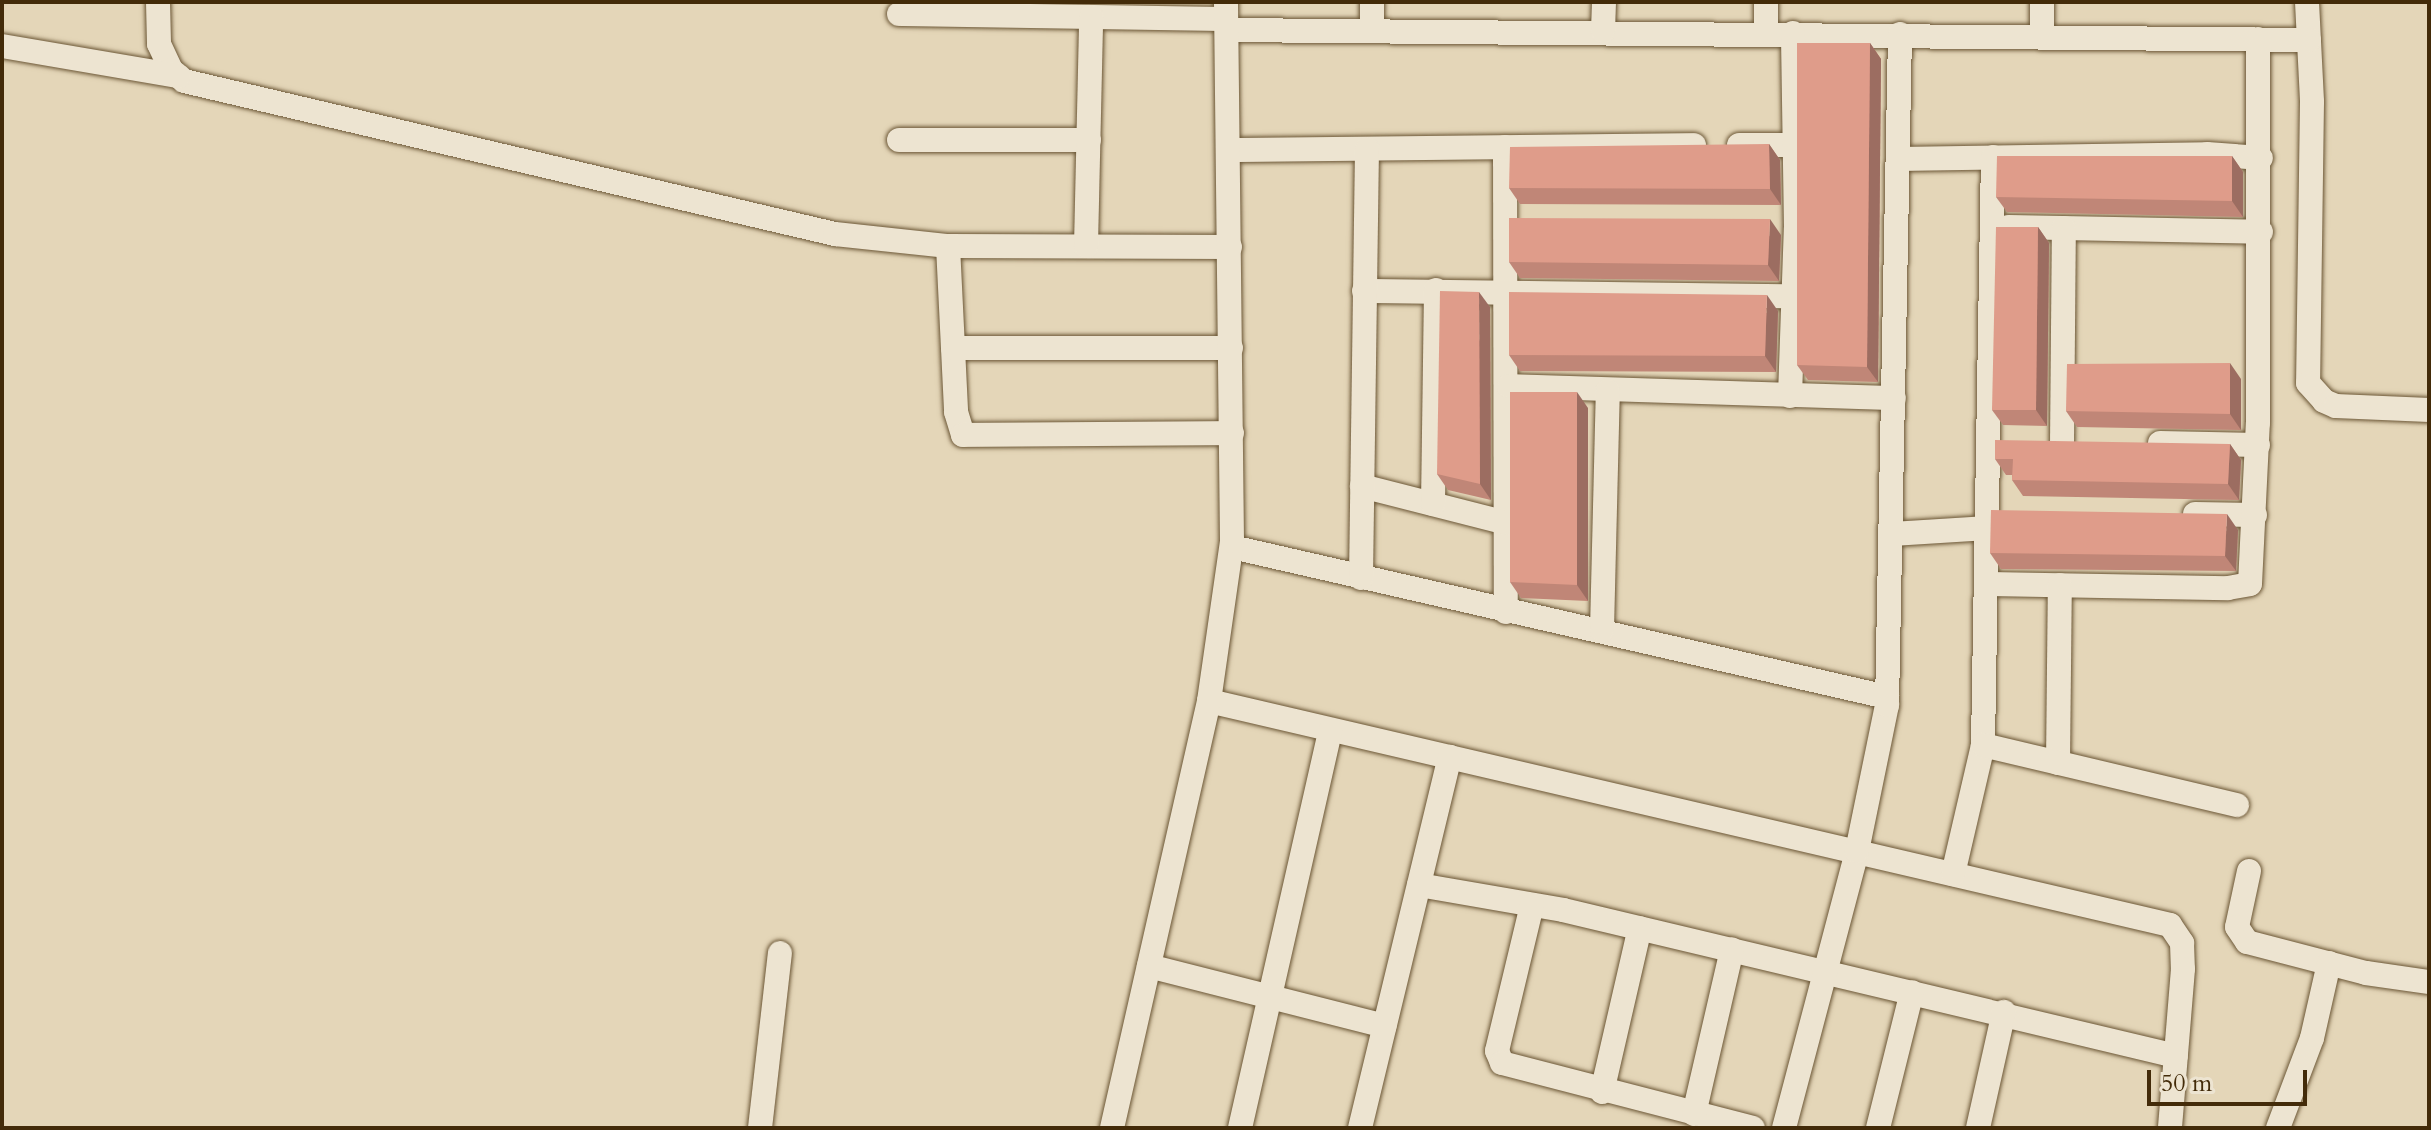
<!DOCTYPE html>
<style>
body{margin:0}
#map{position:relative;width:2431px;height:1130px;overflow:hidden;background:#e4d6b8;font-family:Cardo,serif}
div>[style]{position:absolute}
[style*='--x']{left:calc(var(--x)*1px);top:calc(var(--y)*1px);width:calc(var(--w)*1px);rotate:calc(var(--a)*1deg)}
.roads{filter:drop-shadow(0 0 2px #6b5635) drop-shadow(0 0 2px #6b5635)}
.minor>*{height:24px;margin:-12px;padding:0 12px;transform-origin:12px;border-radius:12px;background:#ede4d1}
.wall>*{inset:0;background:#c08677}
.shaded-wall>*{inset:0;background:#9c6d61}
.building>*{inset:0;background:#df9c8a}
span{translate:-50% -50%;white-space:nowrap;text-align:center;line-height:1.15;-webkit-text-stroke:6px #ede4d1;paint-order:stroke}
.frame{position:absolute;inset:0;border:4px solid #432b09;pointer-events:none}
.scale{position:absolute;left:2147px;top:1070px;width:160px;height:36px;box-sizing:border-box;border:4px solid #432b09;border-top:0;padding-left:10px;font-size:24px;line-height:28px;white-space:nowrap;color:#432b09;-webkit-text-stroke:6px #ede4d1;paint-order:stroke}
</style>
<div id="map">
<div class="roads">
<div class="minor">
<div style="--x:158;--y:2;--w:42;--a:88.6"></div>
<div style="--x:159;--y:44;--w:29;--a:65"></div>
<div style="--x:171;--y:70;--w:17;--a:40"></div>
<div style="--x:184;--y:81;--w:669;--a:13.23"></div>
<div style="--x:835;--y:234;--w:114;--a:6.1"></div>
<div style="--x:948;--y:246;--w:282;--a:0.2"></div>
<div style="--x:1766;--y:2;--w:30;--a:90"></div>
<div style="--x:2042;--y:2;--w:34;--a:90"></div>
<div style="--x:2307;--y:2;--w:100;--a:87.1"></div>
<div style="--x:2312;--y:102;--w:281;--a:90.8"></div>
<div style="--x:2308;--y:383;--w:24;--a:48"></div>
<div style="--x:2324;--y:401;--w:13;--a:23"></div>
<div style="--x:2336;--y:406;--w:93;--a:2.5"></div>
<div style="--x:899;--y:14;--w:327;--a:0.9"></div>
<div style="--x:1227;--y:30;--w:1082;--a:0.53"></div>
<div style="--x:1372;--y:31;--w:29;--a:-90"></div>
<div style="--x:1603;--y:31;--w:29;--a:-88"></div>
<div style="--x:2;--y:46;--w:179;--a:9.7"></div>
<div style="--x:899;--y:140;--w:190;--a:0"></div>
<div style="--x:1739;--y:145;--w:56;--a:0"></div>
<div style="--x:1505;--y:147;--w:465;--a:89.9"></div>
<div style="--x:1228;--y:150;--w:466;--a:-0.6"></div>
<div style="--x:1898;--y:159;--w:309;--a:-0.9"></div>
<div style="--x:2207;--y:154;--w:54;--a:4.2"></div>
<div style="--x:2008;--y:227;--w:253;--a:1.1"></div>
<div style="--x:948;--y:246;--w:166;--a:87.2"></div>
<div style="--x:956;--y:412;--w:24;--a:73"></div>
<div style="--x:963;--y:435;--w:269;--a:-0.4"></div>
<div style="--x:1086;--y:246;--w:229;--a:-88.7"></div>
<div style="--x:1364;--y:291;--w:429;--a:0.7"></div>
<div style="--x:953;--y:348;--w:278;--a:0"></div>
<div style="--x:1509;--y:386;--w:385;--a:1.8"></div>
<div style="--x:1790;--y:396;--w:168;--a:-88"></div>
<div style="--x:1796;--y:228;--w:195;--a:-90.9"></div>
<div style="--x:2160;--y:443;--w:98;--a:1.2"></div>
<div style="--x:2062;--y:444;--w:216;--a:-89.5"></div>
<div style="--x:1362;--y:486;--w:150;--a:14.3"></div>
<div style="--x:1433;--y:504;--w:214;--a:-89.2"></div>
<div style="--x:2195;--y:514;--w:60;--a:1"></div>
<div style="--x:1892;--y:534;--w:96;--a:-3.6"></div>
<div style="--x:1232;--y:547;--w:672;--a:12.9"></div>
<div style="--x:1361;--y:578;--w:429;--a:-89.2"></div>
<div style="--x:1989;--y:584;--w:239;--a:1"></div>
<div style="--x:2228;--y:588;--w:22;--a:-10"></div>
<div style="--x:2250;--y:584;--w:161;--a:-87.2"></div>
<div style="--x:2258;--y:423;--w:384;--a:-90"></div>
<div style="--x:1602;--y:630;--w:239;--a:-88.6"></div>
<div style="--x:1209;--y:701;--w:987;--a:13.12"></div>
<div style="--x:2170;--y:925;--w:22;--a:56"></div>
<div style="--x:2182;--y:943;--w:26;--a:88"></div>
<div style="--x:2183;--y:969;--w:160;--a:94.7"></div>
<div style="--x:1983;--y:745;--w:588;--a:-89.03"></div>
<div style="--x:2058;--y:763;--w:178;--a:-89.4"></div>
<div style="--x:2249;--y:871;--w:57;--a:102.1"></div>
<div style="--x:2237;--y:927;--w:18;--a:56"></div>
<div style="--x:2247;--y:942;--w:123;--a:14.6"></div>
<div style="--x:2366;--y:973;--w:64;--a:8.1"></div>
<div style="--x:1953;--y:874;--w:132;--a:-76.9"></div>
<div style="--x:1983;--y:745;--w:261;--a:13.3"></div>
<div style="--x:1419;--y:885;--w:146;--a:9.8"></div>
<div style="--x:1563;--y:910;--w:630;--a:13.4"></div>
<div style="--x:1532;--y:905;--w:150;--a:103.5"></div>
<div style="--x:1497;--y:1051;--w:13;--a:67"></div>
<div style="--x:1502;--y:1063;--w:259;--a:14.5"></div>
<div style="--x:1149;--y:966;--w:243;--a:14.3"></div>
<div style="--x:1602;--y:1092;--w:168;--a:-77"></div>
<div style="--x:1694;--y:1114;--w:169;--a:-77"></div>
<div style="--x:760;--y:1128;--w:176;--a:-83.5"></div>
<div style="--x:1112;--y:1128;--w:438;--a:-77.2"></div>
<div style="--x:1209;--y:701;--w:162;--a:-81.8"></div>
<div style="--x:1232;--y:541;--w:539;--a:-90.64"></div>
<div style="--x:1240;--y:1128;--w:407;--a:-77.2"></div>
<div style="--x:1360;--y:1128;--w:382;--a:-76.4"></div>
<div style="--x:1784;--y:1128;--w:286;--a:-75.2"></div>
<div style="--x:1857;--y:851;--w:149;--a:-78.4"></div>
<div style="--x:1887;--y:705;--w:671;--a:-88.89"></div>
<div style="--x:1878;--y:1128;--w:140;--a:-76"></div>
<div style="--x:1978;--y:1128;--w:119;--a:-77.4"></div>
<div style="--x:2278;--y:1128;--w:96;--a:-69.3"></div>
<div style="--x:2312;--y:1038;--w:77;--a:-77.2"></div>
</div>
</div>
<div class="wall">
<div style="clip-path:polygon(1870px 43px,1881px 59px,1878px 382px,1808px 380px,1797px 365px)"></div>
<div style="clip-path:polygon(1769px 144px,1780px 160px,1781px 205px,1520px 204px,1509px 188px)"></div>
<div style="clip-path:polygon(2232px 156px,2243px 172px,2243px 217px,2007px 212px,1996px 197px)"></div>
<div style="clip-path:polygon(2038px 227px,2049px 243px,2047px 426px,2003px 425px,1992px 410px)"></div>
<div style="clip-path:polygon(1781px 235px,1779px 281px,1520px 278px,1509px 262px)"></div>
<div style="clip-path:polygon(1490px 307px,1491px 500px,1448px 490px,1437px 474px)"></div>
<div style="clip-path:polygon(1778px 311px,1776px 372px,1520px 371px,1509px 355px)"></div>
<div style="clip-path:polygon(2241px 379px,2241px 430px,2077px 427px,2066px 411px)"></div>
<div style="clip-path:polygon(1588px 408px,1588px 601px,1521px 598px,1510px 582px)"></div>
<div style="clip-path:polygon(2230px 444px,2241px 460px,2239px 500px,2023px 496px,2012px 480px,2012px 475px,2006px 475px,1995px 459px)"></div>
<div style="clip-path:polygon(2238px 530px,2236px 571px,2001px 569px,1990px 553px)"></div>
</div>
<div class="shaded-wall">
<div style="clip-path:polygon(1870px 43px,1881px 59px,1878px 382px,1867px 367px)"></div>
<div style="clip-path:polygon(1769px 144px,1780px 160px,1781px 205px,1770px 189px)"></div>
<div style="clip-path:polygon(2232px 156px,2243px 172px,2243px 217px,2232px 201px)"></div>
<div style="clip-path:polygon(1770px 219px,1781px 235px,1779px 281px,1768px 265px)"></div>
<div style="clip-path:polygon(2038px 227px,2049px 243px,2047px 426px,2036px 410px)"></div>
<div style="clip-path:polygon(1479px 292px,1490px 307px,1491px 500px,1480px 484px)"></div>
<div style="clip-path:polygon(1767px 295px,1778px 311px,1776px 372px,1765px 356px)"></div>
<div style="clip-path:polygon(2230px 363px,2241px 379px,2241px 430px,2230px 414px)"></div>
<div style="clip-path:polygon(1577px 392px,1588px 408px,1588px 601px,1577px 585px)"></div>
<div style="clip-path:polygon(2230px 444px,2241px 460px,2239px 500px,2228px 484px)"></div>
<div style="clip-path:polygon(2227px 514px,2238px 530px,2236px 571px,2225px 556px)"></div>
</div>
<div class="building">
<div style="clip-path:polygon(1797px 43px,1870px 43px,1867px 367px,1797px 365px)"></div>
<div style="clip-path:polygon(1769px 144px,1770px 189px,1509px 188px,1510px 147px)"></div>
<div style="clip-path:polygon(1997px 156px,2232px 156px,2232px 201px,1996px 197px)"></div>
<div style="clip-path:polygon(1509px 218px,1770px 219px,1768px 265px,1509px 262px)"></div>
<div style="clip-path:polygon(1996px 227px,2038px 227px,2036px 410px,1992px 410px)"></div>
<div style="clip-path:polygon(1440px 291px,1479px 292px,1480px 484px,1437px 474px)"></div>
<div style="clip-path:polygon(1509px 292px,1767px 295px,1765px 356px,1509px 355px)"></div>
<div style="clip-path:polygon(2230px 363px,2230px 414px,2066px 411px,2067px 364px)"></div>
<div style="clip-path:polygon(1510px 392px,1577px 392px,1577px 585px,1510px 582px)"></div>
<div style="clip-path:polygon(1995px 440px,2230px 444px,2228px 484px,2012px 480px,2013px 459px,1995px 459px)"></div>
<div style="clip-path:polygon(1991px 510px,2227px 514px,2225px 556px,1990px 553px)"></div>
</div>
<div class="frame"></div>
<div class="scale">50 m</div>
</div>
